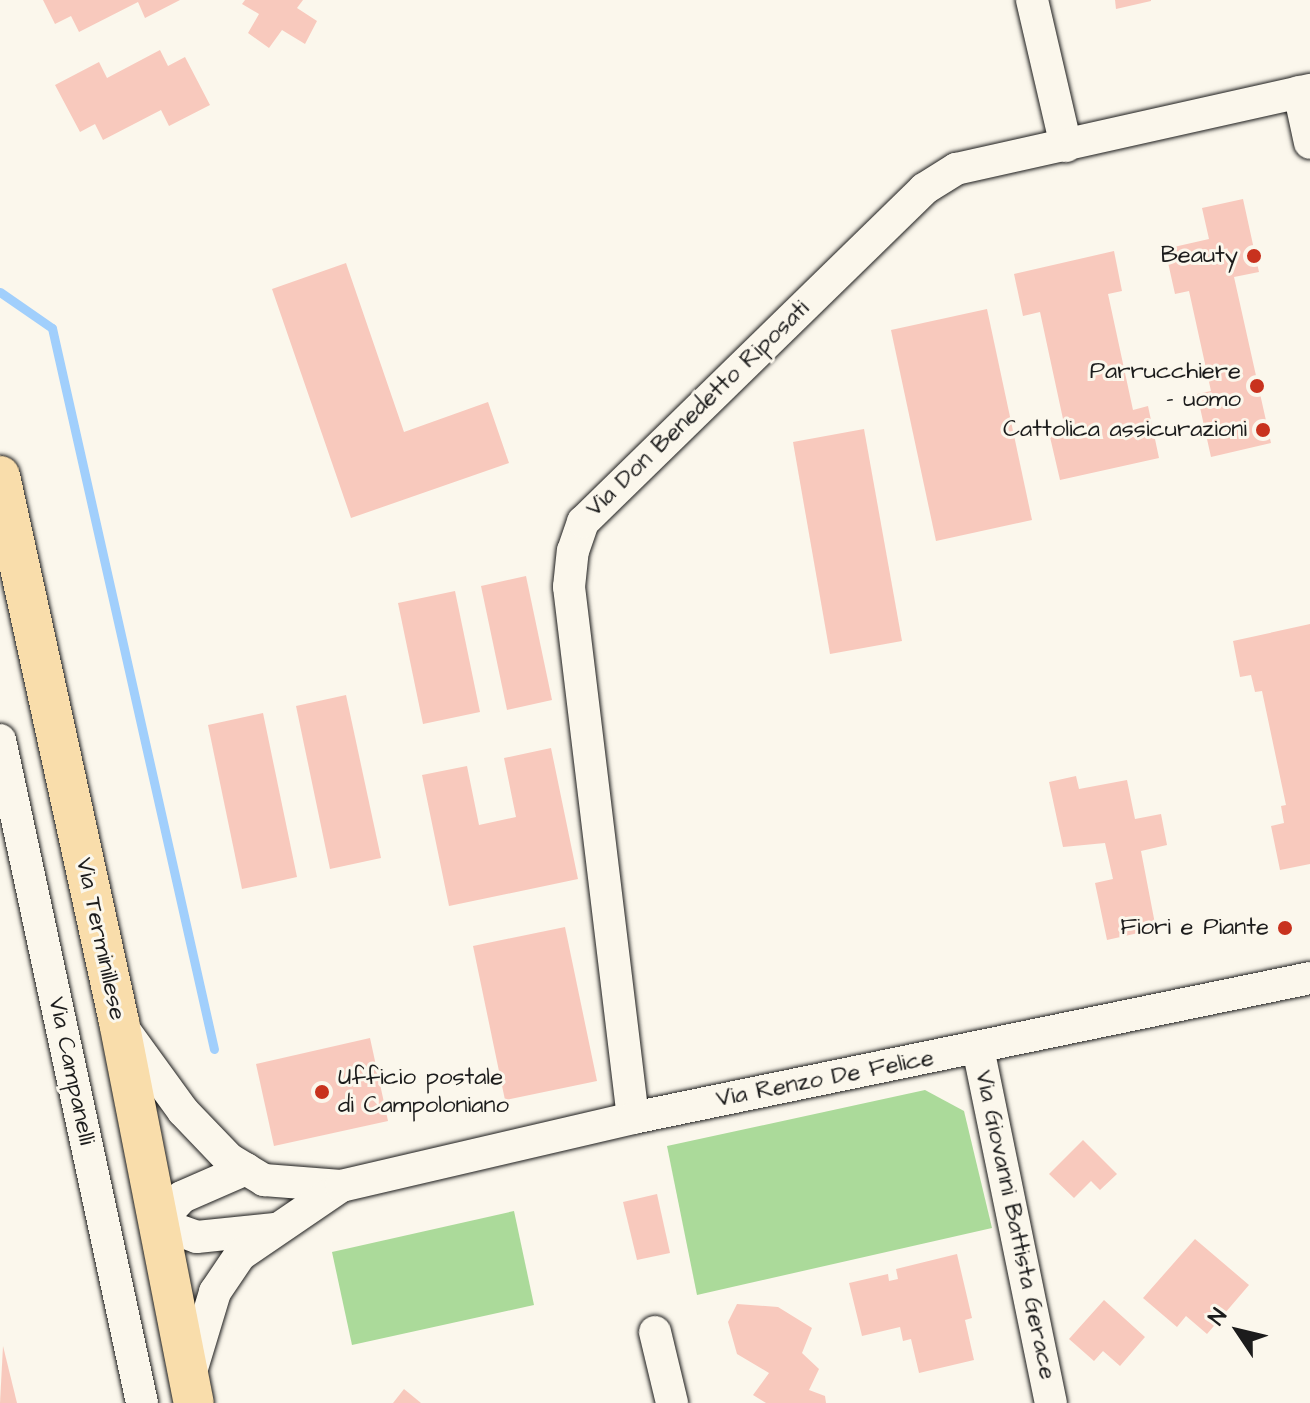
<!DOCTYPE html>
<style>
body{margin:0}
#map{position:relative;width:1310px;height:1403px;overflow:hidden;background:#fbf7ec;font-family:"Architects Daughter",sans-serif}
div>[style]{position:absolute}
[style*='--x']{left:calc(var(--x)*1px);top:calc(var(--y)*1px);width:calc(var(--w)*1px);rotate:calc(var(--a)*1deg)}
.green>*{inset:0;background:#abda9a}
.stream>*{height:9px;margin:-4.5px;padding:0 4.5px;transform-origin:4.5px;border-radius:4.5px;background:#a1cffc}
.building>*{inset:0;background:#f8c9bd}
.roads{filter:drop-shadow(0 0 2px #1c1c1c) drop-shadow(0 0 2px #1c1c1c)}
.minor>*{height:32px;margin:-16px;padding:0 16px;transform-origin:16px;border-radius:16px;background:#fbf7ec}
.major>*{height:40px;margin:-20px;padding:0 20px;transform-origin:20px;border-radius:20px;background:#f9ddab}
.dots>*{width:22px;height:22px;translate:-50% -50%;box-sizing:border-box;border:4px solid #fbf7ec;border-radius:50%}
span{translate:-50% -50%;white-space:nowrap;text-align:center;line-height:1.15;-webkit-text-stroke:6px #fbf7ec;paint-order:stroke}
.poi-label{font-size:24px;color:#1c1c1c}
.right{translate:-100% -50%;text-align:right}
.left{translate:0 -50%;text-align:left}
.street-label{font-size:24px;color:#1c1c1c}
.north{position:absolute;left:1198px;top:1291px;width:80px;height:80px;-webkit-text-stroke:6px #fbf7ec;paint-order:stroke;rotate:305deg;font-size:22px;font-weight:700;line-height:32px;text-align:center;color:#1c1c1c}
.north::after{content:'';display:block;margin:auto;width:28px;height:36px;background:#1c1c1c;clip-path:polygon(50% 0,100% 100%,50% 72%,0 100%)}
</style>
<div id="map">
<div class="green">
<div style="clip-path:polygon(925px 1090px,964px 1111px,992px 1228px,697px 1295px,667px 1146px)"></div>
<div style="clip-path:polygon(514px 1211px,534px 1305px,352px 1345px,332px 1252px)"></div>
</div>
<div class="stream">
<div style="--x:0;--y:292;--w:63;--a:34.7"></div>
<div style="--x:52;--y:328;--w:739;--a:77.34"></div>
</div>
<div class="building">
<div style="clip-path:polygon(43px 0,180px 0,145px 18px,138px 2px,79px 32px,71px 16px,55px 24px)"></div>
<div style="clip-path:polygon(245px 0,303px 0,297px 8px,317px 21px,305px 44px,282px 30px,269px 48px,248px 33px,259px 14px,242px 4px)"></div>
<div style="clip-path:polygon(1115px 0,1151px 0,1151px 1px,1116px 9px)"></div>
<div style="clip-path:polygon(160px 50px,168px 66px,185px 57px,210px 105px,169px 126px,161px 110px,103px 140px,95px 124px,80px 132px,55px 85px,99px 62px,107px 78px)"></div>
<div style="clip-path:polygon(1243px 199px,1259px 272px,1234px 277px,1271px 443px,1211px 457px,1197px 394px,1211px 391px,1189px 291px,1175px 294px,1165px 249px,1209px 239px,1202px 208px)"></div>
<div style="clip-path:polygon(1114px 251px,1122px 291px,1108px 294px,1133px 410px,1148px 406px,1159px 458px,1060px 480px,1050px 437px,1066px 433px,1040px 312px,1023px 316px,1014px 274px)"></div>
<div style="clip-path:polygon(346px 263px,404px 432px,488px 402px,509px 463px,351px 518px,272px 289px)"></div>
<div style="clip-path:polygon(987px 309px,1032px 520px,936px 541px,891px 330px)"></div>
<div style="clip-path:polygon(864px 429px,902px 641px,830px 654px,793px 442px)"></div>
<div style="clip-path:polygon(526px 576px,552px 700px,507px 710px,481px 586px)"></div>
<div style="clip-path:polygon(455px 591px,480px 712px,423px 724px,398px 603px)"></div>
<div style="clip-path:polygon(1310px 624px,1310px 864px,1280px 870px,1271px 826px,1284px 823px,1281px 806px,1286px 805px,1262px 691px,1255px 692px,1251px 675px,1240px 677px,1233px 641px)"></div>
<div style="clip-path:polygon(346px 695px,381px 858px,330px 869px,296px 706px)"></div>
<div style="clip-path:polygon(263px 713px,297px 877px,242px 889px,208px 725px)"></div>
<div style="clip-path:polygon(551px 748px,578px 879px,449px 906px,422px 775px,467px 766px,479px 825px,516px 817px,504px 758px)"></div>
<div style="clip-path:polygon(1076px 776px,1079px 789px,1127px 780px,1135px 819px,1161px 814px,1167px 845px,1141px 851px,1156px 929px,1107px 940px,1095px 883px,1113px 879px,1105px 843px,1063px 847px,1049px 782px)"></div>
<div style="clip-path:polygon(565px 927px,597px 1081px,505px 1100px,473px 946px)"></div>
<div style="clip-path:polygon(370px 1038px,388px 1121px,274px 1146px,256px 1064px)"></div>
<div style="clip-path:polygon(1083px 1140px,1117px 1174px,1100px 1190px,1091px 1181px,1074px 1198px,1049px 1174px)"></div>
<div style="clip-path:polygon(657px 1194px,670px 1253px,637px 1260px,623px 1202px)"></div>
<div style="clip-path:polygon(1195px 1239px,1249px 1285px,1207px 1334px,1186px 1316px,1177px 1327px,1143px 1298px)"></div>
<div style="clip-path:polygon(957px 1254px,972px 1318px,965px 1320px,974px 1360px,919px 1373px,911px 1339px,903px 1341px,900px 1327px,862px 1336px,849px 1283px,888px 1274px,889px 1281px,898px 1279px,896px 1269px)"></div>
<div style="clip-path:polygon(1104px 1300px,1145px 1337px,1120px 1366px,1103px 1351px,1094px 1361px,1069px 1339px)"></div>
<div style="clip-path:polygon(737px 1304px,778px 1307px,812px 1328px,802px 1353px,819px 1369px,809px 1390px,825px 1396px,826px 1403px,766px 1403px,753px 1395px,769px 1373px,737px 1354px,728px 1322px)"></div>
<div style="clip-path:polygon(3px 1346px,17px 1403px,0 1403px)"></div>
<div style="clip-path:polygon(404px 1389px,421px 1403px,393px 1403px)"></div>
</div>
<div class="roads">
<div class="minor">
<div style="--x:1032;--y:0;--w:150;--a:76.9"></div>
<div style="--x:1299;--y:92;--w:52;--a:77.8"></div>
<div style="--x:0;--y:740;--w:678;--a:77.91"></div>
<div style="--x:122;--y:1027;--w:104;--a:54"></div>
<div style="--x:183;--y:1111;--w:66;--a:46.2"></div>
<div style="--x:229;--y:1159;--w:41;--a:31"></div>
<div style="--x:264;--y:1180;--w:77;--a:4.5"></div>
<div style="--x:978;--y:1048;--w:362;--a:78.4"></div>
<div style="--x:633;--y:1118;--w:535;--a:-96.87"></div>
<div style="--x:569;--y:587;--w:36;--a:-84"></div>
<div style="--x:573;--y:551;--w:31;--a:-71"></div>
<div style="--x:583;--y:522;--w:477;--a:-44.3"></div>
<div style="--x:924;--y:189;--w:38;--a:-32"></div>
<div style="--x:956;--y:169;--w:363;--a:-12.6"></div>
<div style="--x:246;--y:1169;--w:70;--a:156.4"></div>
<div style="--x:182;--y:1197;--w:35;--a:133"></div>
<div style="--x:158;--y:1223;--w:41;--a:19.7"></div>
<div style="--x:197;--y:1237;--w:76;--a:-6"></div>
<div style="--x:655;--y:1332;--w:73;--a:76.5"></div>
<div style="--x:190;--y:1375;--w:87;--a:-73.2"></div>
<div style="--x:215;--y:1292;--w:45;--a:-56"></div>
<div style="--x:240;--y:1255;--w:122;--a:-34.3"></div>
<div style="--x:341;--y:1186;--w:300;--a:-13.1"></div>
<div style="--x:633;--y:1118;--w:691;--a:-11.68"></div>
</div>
<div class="major">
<div style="--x:0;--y:476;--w:559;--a:77.7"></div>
<div style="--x:119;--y:1022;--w:388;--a:78.9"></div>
</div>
</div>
<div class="dots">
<div style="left:1254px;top:256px;background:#c8321e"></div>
<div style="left:1257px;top:386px;background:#c8321e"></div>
<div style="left:1263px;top:430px;background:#c8321e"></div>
<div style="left:1285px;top:928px;background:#c8321e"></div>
<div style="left:322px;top:1092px;background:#c8321e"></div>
</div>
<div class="poi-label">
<span class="right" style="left:1238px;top:256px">Beauty</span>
<span class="right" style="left:1241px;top:386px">Parrucchiere<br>- uomo</span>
<span class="right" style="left:1247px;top:430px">Cattolica assicurazioni</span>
<span class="right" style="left:1269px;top:928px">Fiori e Piante</span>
<span class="left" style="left:338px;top:1092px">Ufficio postale<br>di Campoloniano</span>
</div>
<div class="street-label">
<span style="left:698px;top:409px;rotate:-44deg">Via Don Benedetto Riposati</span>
<span style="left:100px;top:939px;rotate:78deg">Via Terminillese</span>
<span style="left:71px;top:1071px;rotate:78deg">Via Campanelli</span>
<span style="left:825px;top:1079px;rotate:-11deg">Via Renzo De Felice</span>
<span style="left:1015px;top:1225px;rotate:78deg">Via Giovanni Battista Gerace</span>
</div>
<div class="north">N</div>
</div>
